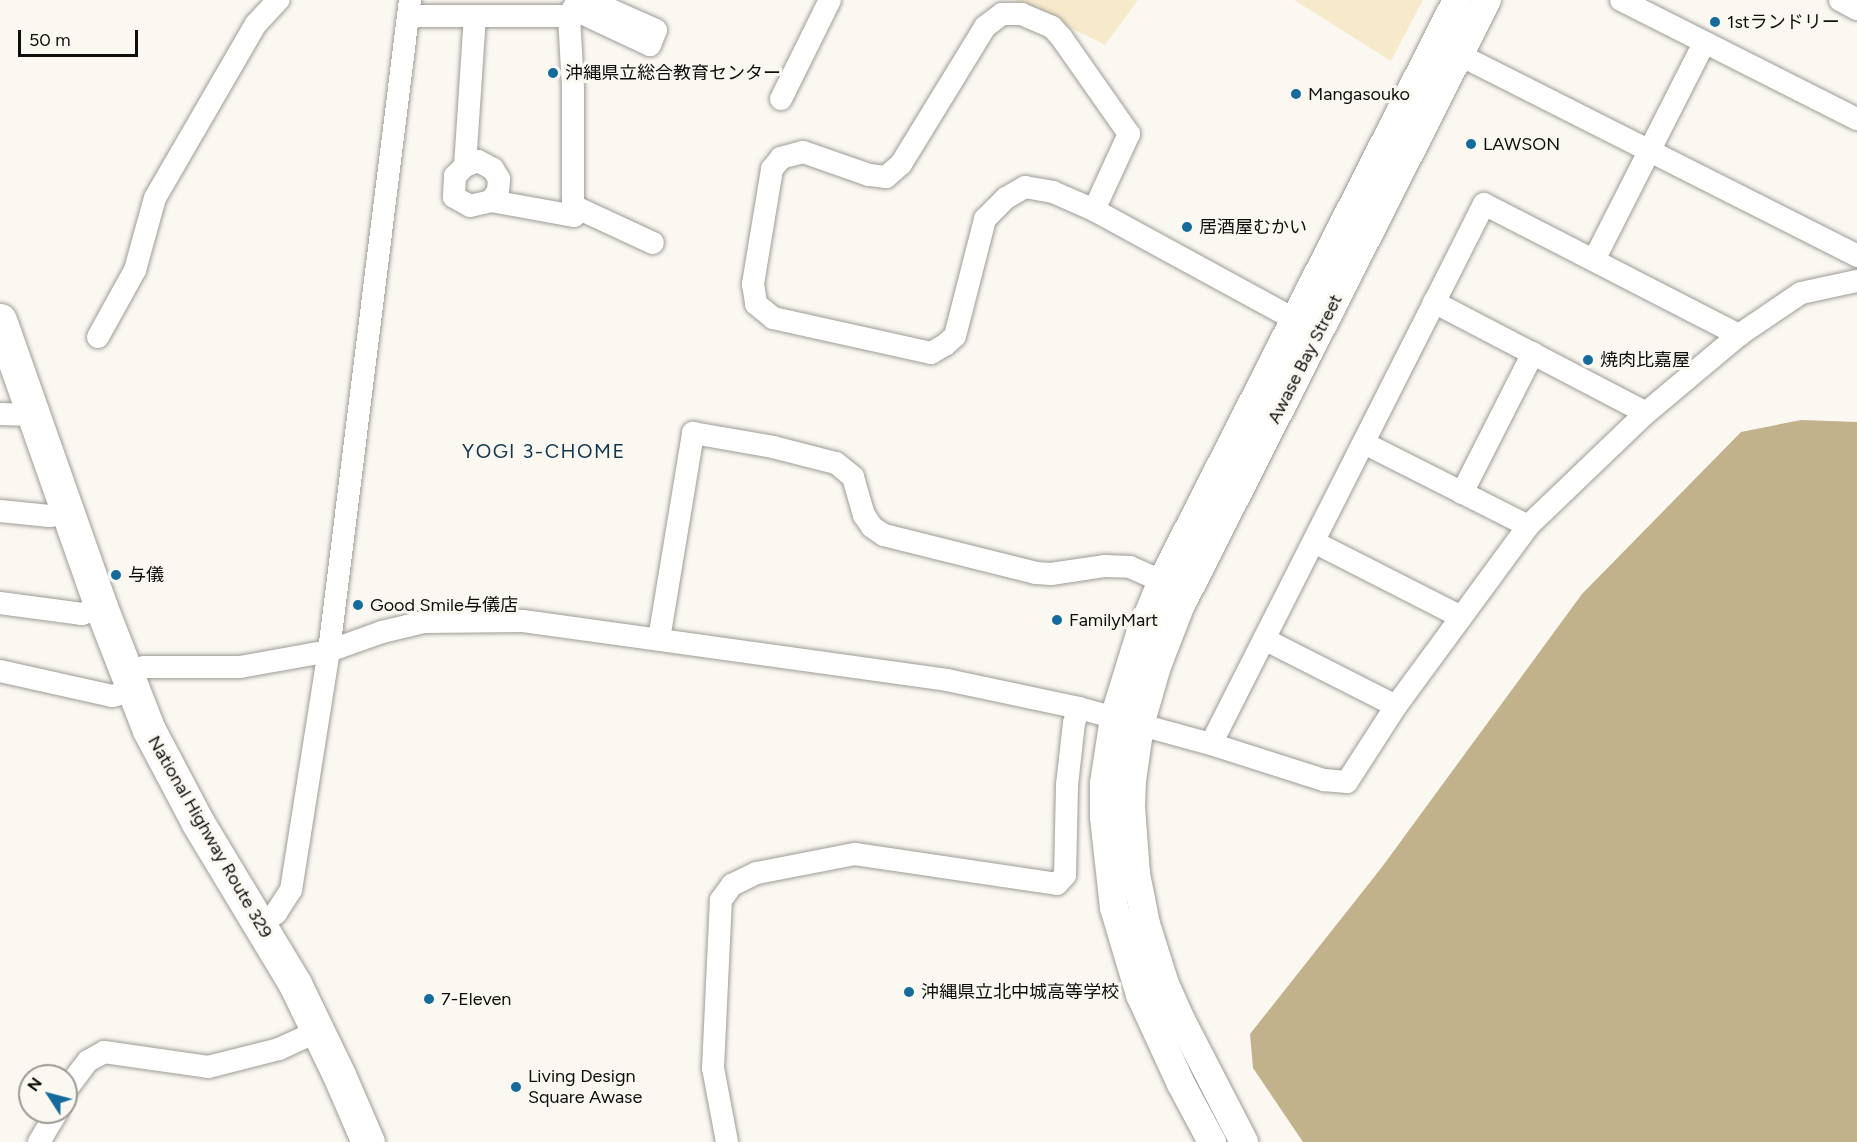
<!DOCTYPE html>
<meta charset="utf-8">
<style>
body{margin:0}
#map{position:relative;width:1857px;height:1142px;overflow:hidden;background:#fbf8f2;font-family:Figtree,"Noto Sans JP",sans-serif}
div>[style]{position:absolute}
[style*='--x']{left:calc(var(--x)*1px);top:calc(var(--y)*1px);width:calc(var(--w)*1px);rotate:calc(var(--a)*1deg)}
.green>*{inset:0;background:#f6eacb}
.water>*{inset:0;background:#c1b28c}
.roads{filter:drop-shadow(0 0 2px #9e9c96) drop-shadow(0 0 2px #9e9c96)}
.minor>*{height:22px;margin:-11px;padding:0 11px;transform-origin:11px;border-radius:11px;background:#fff}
.major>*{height:28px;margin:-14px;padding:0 14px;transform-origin:14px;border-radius:14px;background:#fff}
.highway>*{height:33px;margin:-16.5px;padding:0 16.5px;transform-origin:16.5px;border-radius:16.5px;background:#fff}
.dots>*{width:16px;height:16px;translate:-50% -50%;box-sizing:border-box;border:3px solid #fbf8f2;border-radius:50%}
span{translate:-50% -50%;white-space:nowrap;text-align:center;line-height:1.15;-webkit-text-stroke:6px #fbf8f2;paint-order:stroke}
.poi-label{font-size:18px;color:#0f0e0c}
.left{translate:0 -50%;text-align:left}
.street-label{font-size:18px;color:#0f0e0c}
.neighbourhood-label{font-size:20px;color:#123850;letter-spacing:1.5px}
.north{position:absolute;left:18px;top:1064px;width:60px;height:60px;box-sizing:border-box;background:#fbf8f2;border:2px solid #9d9a96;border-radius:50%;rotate:306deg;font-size:16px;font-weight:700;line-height:24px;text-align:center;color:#0f0e0c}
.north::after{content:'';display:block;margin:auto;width:21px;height:27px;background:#146b9c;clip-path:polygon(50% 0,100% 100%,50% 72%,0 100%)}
.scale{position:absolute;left:18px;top:30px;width:120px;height:27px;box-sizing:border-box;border:3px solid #0f0e0c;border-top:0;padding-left:8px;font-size:18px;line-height:21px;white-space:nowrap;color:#0f0e0c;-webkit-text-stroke:4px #fbf8f2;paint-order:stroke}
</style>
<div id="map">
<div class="green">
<div style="clip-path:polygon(1015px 0,1138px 0,1105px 45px)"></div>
<div style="clip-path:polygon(1294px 0,1423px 0,1391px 61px)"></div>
</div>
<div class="water">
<div style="clip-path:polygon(1801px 420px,1857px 422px,1857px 1142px,1303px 1142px,1253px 1068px,1250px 1034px,1382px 867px,1582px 594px,1741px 432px)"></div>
</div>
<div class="roads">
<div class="minor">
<div style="--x:1621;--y:0;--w:264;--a:26.8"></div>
<div style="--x:1840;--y:0;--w:19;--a:28"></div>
<div style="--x:573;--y:9;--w:85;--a:25.1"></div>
<div style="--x:650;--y:45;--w:16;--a:-68"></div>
<div style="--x:656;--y:30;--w:74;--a:-156.2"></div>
<div style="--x:408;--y:16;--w:161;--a:0"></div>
<div style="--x:569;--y:16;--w:18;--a:-61"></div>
<div style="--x:569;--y:16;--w:72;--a:86.8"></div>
<div style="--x:573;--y:88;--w:118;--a:90"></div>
<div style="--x:573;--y:206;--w:88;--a:24.8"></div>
<div style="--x:1446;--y:48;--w:461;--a:26.8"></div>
<div style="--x:781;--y:99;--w:110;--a:-63.7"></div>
<div style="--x:465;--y:166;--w:150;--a:-86.2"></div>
<div style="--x:491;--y:201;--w:12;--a:-55"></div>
<div style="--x:498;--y:191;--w:12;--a:-85"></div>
<div style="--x:499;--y:179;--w:12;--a:-121"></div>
<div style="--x:493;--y:169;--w:17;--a:-152"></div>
<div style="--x:478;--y:161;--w:14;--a:159"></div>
<div style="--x:465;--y:166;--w:14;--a:135"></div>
<div style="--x:455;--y:176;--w:21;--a:93"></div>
<div style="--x:454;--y:197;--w:18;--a:29"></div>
<div style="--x:470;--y:206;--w:22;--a:-13"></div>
<div style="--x:491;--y:201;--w:84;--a:10.2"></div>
<div style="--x:574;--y:216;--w:10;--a:-96"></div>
<div style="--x:1094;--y:210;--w:84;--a:-65.3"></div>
<div style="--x:1129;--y:134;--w:118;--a:-125"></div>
<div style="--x:1061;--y:37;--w:13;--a:-132"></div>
<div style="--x:1052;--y:27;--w:33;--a:-157"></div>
<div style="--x:1022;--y:14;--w:20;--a:180"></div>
<div style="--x:1002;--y:14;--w:21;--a:143"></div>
<div style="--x:985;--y:27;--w:161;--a:121.5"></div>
<div style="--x:901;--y:164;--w:20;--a:139"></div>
<div style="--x:886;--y:177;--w:17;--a:-173"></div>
<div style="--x:869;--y:175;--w:70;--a:-160.8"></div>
<div style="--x:803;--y:152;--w:23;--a:165"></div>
<div style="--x:781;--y:158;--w:14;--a:129"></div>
<div style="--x:772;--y:169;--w:117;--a:99.4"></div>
<div style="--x:753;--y:284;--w:20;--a:81"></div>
<div style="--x:756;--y:304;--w:22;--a:39"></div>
<div style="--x:773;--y:318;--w:162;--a:12.5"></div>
<div style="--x:931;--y:353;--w:16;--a:-30"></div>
<div style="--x:945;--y:345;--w:13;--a:-42"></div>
<div style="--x:955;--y:336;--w:121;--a:-75.6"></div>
<div style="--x:985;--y:219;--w:30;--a:-45"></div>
<div style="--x:1006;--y:198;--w:22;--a:-30"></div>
<div style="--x:1025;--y:187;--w:28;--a:10"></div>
<div style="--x:1053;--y:192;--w:45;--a:23.7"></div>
<div style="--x:1094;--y:210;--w:228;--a:28.6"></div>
<div style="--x:1594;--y:260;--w:243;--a:-63.1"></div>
<div style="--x:1434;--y:302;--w:239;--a:27.6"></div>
<div style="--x:98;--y:337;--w:77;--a:-61.1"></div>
<div style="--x:135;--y:270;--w:75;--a:-74.5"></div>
<div style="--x:155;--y:198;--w:201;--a:-59.9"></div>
<div style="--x:256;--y:24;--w:33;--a:-47"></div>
<div style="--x:0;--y:414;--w:32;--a:2"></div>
<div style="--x:1364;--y:443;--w:184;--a:26.8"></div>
<div style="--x:1462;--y:493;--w:157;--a:-63.1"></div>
<div style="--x:0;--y:511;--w:50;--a:5.7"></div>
<div style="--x:50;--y:516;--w:17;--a:-13"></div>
<div style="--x:1314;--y:542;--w:165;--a:27"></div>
<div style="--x:0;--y:603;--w:83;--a:7.6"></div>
<div style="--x:82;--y:614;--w:20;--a:-20"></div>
<div style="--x:659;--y:639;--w:209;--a:-80.6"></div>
<div style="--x:693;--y:433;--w:81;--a:9.9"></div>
<div style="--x:773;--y:447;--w:65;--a:14.3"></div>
<div style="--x:836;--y:463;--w:22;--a:39"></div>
<div style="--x:853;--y:477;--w:40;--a:74"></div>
<div style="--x:864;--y:515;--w:14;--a:56"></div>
<div style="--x:872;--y:527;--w:14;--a:34"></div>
<div style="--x:884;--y:535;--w:157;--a:14"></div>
<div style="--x:1036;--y:573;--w:15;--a:4"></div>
<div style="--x:1051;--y:574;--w:55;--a:-8.4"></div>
<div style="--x:1105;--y:566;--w:25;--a:2"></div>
<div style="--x:1130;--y:567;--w:35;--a:24"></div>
<div style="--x:1264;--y:639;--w:148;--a:26.9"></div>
<div style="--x:0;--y:671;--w:115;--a:12.6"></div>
<div style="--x:112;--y:696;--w:22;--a:-13"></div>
<div style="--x:127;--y:674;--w:18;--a:-22"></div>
<div style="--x:144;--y:667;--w:96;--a:0"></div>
<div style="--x:240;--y:667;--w:90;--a:-10.2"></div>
<div style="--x:329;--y:651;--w:56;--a:-19.7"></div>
<div style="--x:382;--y:632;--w:43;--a:-13.4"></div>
<div style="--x:424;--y:622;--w:99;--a:-0.6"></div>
<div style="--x:523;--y:621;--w:428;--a:7.9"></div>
<div style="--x:947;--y:680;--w:135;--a:12"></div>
<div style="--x:1079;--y:708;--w:137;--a:15.3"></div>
<div style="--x:1211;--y:744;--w:119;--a:17.7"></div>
<div style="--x:1324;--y:780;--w:23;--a:5"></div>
<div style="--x:1347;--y:782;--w:90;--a:-57.2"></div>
<div style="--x:1396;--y:706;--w:223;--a:-53.7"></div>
<div style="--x:1528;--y:526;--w:163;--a:-43.8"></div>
<div style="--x:1646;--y:413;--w:121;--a:-40"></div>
<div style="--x:1739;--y:335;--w:75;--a:-34.1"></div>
<div style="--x:1801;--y:293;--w:57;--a:-12.1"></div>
<div style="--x:1211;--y:744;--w:605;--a:-63.18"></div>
<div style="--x:1484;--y:204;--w:287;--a:27.2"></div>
<div style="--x:260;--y:926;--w:21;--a:-39"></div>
<div style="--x:276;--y:913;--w:27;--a:-57"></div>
<div style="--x:291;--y:890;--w:242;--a:-81"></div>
<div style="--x:329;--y:651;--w:656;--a:-82.91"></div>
<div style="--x:66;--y:1090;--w:36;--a:-53"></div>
<div style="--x:88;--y:1061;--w:18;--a:-29"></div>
<div style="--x:104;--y:1052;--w:105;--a:8.2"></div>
<div style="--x:208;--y:1067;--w:73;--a:-14.2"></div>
<div style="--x:279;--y:1049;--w:43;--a:-24.8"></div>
<div style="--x:39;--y:1142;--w:35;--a:-59"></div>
<div style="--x:727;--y:1142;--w:75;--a:-100.7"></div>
<div style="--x:713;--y:1068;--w:168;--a:-87.3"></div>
<div style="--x:721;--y:900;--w:19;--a:-54"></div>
<div style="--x:732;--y:885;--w:28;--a:-26"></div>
<div style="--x:757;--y:873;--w:100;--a:-11"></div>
<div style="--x:855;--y:854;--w:204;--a:8.4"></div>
<div style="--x:1057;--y:884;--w:12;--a:-48"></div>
<div style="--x:1065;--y:875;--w:90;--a:-88.7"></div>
<div style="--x:1067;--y:785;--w:62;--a:-83.6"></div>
<div style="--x:1074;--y:723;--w:16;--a:-72"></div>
</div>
<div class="major">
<div style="--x:1212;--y:1142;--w:66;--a:-118.1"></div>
<div style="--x:1181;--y:1084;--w:98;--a:-114.7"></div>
<div style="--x:1140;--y:995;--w:91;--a:-106.6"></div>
<div style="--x:1114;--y:908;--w:92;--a:-96.3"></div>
<div style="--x:1104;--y:817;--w:34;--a:-90"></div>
<div style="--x:1104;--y:783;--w:66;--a:-81.3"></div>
<div style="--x:1114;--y:718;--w:88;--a:-72.8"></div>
<div style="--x:1140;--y:634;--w:57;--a:-67.5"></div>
<div style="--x:1162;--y:581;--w:652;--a:-63.08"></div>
<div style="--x:1244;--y:1142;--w:137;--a:-117.3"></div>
<div style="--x:1181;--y:1020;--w:39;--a:-114"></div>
<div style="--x:1165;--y:984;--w:63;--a:-107.6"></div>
<div style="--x:1146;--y:924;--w:51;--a:-101.3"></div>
<div style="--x:1136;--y:874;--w:66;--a:-94.3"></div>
<div style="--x:1131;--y:808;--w:27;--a:-88"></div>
<div style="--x:1132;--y:781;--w:57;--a:-81.9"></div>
<div style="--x:1140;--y:725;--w:61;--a:-73.9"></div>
<div style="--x:1157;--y:666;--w:63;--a:-68.7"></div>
<div style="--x:1180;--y:607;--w:680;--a:-63.17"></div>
</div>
<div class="highway">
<div style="--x:0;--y:320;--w:304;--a:70.6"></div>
<div style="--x:101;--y:607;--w:132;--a:68.7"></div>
<div style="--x:149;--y:730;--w:105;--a:62.2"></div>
<div style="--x:198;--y:823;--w:188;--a:58.9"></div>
<div style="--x:295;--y:984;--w:101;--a:64.2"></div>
<div style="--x:339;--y:1075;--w:73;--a:66.6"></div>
</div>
</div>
<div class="dots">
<div style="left:1715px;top:22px;background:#146b9c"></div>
<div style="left:553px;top:73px;background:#146b9c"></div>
<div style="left:1296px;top:94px;background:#146b9c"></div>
<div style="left:1471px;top:144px;background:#146b9c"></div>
<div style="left:1187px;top:227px;background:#146b9c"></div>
<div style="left:1588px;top:360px;background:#146b9c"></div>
<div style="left:116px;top:575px;background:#146b9c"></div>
<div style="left:358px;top:605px;background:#146b9c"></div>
<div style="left:1057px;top:620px;background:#146b9c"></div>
<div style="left:909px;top:992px;background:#146b9c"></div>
<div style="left:429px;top:999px;background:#146b9c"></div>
<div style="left:516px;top:1087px;background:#146b9c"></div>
</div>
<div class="poi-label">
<span class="left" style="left:1727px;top:22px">1stランドリー</span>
<span class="left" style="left:565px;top:73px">沖縄県立総合教育センター</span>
<span class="left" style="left:1308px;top:94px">Mangasouko</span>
<span class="left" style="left:1483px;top:144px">LAWSON</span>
<span class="left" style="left:1199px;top:227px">居酒屋むかい</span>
<span class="left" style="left:1600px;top:360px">焼肉比嘉屋</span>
<span class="left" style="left:128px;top:575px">与儀</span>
<span class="left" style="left:370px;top:605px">Good Smile与儀店</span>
<span class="left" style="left:1069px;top:620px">FamilyMart</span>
<span class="left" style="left:921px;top:992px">沖縄県立北中城高等学校</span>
<span class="left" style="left:441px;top:999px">7-Eleven</span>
<span class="left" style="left:528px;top:1087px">Living Design<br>Square Awase</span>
</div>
<div class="street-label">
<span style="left:1305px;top:359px;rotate:-63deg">Awase Bay Street</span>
<span style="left:210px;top:837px;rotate:60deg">National Highway Route 329</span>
</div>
<div class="neighbourhood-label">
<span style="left:544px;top:451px">YOGI 3-CHOME</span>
</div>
<div class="north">N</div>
<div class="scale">50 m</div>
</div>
